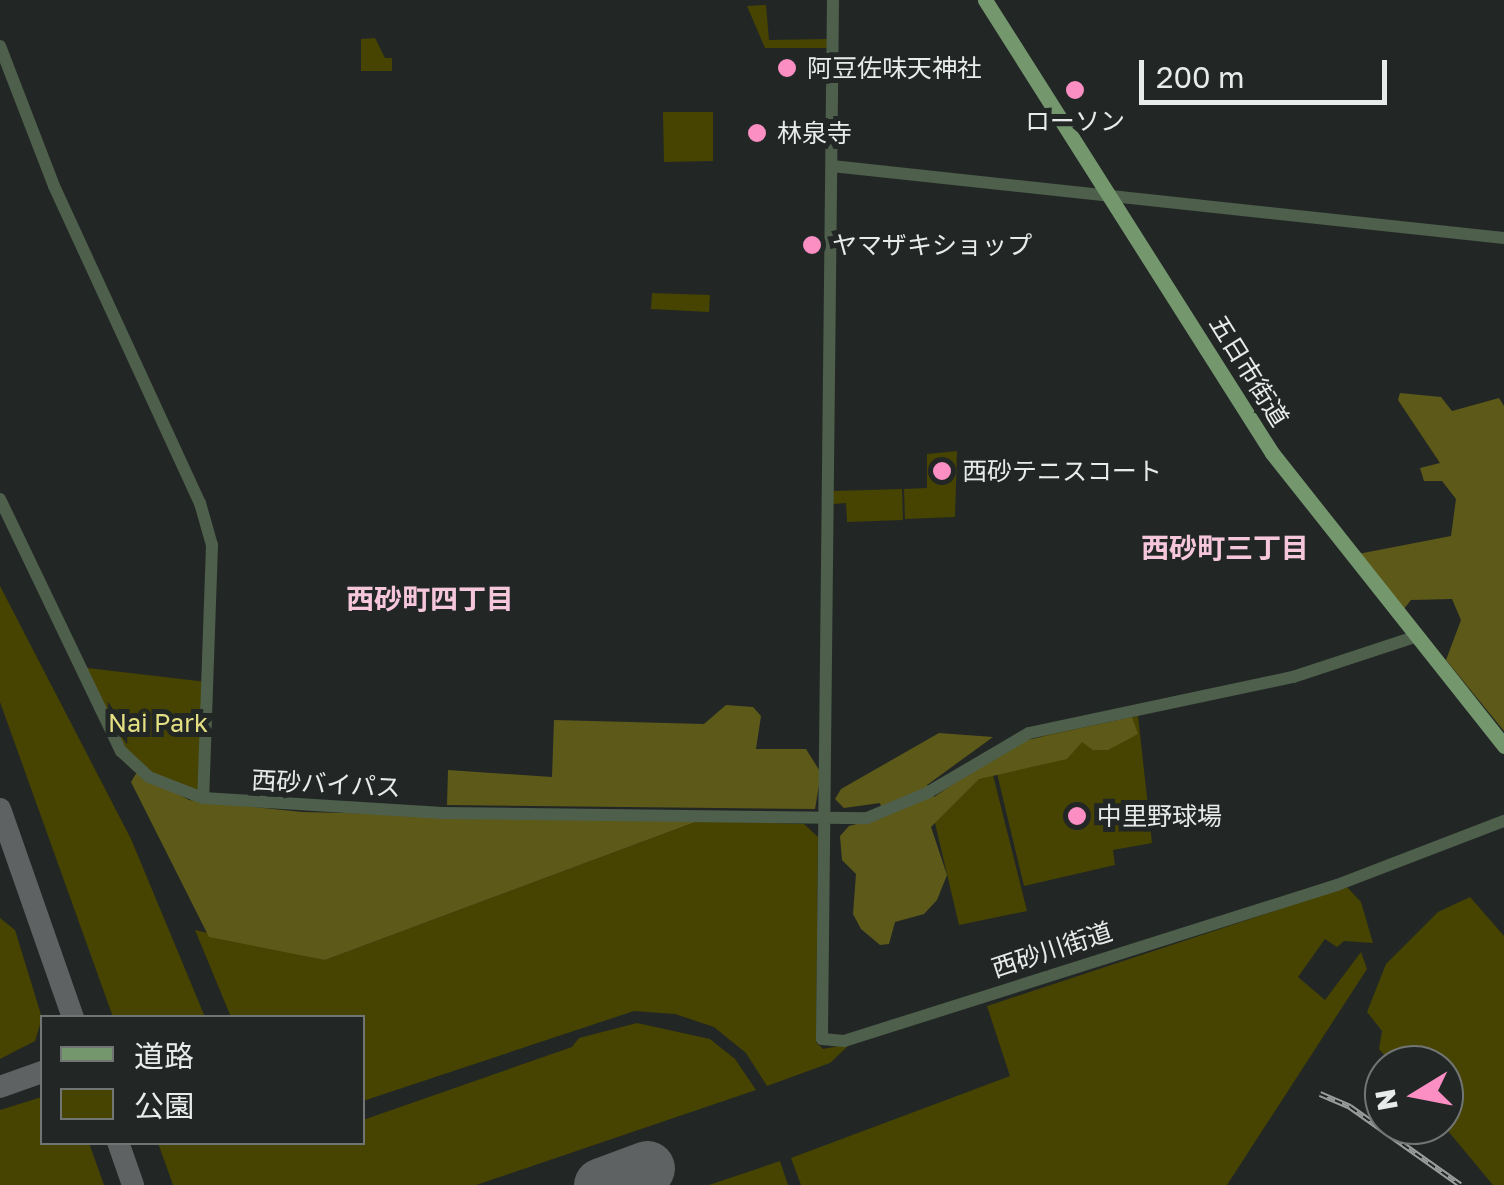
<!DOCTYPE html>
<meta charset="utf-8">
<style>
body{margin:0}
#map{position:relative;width:1504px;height:1185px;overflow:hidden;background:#222726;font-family:"Golos Text","Noto Sans JP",sans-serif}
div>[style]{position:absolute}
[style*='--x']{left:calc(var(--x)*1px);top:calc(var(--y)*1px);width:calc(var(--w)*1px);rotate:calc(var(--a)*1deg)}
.green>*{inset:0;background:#474300}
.forest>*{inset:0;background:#5d5918}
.taxiway>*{height:22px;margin:-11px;padding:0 11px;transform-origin:11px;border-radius:11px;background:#5e6262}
.runway>*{height:55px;margin:-27.5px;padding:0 27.5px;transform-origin:27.5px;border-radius:27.5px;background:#5e6262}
.minor>*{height:12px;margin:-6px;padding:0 6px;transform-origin:6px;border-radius:6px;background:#4e5f4b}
.major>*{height:15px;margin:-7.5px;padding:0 7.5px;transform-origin:7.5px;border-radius:7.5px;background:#74976d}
.rail>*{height:6px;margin-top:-3px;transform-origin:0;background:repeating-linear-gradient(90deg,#222726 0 8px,#9a9e9d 0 16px);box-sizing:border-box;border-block:2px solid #9a9e9d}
.dots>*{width:28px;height:28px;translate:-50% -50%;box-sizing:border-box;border:5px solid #222726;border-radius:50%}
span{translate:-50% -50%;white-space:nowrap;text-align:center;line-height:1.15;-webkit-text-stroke:10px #222726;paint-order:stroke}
.poi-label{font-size:25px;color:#e8ebea}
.left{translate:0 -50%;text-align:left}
.street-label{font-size:25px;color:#e8ebea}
.park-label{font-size:25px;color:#e4df82}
.neighbourhood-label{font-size:28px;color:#f6c6db;font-weight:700}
.legend{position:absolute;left:40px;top:1015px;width:325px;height:130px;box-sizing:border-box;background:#222726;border:2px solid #717574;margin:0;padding:12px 18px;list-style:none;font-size:30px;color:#e8ebea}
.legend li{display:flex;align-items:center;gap:20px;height:50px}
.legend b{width:50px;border:2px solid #717574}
.north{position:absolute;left:1364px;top:1045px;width:100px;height:100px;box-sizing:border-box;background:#222726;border:2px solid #717574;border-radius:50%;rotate:260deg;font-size:28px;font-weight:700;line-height:40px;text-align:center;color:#e8ebea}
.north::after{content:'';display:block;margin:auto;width:35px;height:45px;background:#fb8fc4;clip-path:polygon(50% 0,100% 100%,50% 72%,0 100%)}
.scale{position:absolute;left:1139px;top:60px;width:248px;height:45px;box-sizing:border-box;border:5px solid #e8ebea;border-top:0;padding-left:12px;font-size:30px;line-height:35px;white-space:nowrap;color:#e8ebea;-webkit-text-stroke:8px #222726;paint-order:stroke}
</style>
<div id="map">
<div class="green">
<div style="clip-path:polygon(766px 5px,769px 40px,827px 39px,827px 48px,765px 48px,747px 6px)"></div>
<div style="clip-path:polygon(375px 38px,385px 58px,392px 58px,392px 71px,361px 71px,361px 39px)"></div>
<div style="clip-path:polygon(663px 112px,713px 112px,713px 161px,664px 162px)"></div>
<div style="clip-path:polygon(652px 293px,710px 295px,709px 312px,651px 309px)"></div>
<div style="clip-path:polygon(957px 451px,955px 517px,905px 519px,904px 489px,927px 488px,927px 454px)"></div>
<div style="clip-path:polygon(902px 489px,903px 520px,847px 522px,846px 503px,833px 504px,833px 491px)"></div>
<div style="clip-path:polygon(0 586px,131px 839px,205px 1017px,113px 1017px,0 702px)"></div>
<div style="clip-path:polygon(79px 667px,207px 682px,203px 798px,136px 766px)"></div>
<div style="clip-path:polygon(1138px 716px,1152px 843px,1113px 850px,1115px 865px,1024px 886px,994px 761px,1045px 735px)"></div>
<div style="clip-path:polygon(990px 763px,1027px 911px,959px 925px,931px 806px)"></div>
<div style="clip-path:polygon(698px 821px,804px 824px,818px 837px,816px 1042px,823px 1049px,850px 1044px,830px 1063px,767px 1086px,746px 1053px,714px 1027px,675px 1014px,634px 1011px,363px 1101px,362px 1018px,231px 1017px,195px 930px,325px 960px)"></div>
<div style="clip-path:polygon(1347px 887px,1361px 902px,1373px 943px,1344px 941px,1337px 947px,1325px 939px,1298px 977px,1325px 1000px,1361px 952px,1367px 969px,1227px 1185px,801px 1185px,791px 1158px,1010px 1076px,987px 1006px)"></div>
<div style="clip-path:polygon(1470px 897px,1504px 936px,1504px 1185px,1493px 1185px,1443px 1125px,1444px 1065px,1393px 1065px,1379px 1049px,1382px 1031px,1367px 1012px,1386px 964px,1438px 912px)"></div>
<div style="clip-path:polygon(0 918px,15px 930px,42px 1018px,35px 1041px,0 1059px)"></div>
<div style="clip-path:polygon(637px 1023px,710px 1039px,735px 1059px,756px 1090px,476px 1185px,173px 1185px,158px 1143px,362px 1142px,363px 1120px,572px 1047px,579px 1038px)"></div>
<div style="clip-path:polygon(42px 1097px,42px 1142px,89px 1143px,104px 1185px,0 1185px,0 1110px)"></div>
<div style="clip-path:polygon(780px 1161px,788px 1185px,709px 1185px)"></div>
</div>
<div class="forest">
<div style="clip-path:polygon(1400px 393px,1441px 397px,1452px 411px,1499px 398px,1504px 406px,1504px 731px,1446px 660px,1461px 620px,1452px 599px,1411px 600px,1403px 610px,1358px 554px,1451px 536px,1456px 499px,1442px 481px,1424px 481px,1420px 468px,1440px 463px,1398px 400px)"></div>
<div style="clip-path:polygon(726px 705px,753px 707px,761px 716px,756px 749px,806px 749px,821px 773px,815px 809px,447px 805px,448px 770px,552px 777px,554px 720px,704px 724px)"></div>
<div style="clip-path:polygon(1132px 717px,1138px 734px,1108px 750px,1093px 750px,1082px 742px,1067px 759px,979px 779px,931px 827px,947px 875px,937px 900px,924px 914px,895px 922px,889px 944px,880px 945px,861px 929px,853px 914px,856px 874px,842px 860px,840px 836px,849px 826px,884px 817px,880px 803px,844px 808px,835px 799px,841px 789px,939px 733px,993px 737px,927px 785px,934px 797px,1014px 743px)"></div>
<div style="clip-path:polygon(137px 772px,189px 800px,302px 812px,698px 821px,325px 960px,209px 937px,131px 782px)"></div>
</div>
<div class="taxiway">
<div style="--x:0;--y:809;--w:221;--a:70.7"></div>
<div style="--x:0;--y:1087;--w:45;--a:-19.7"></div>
<div style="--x:118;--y:1142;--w:46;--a:70.8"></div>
</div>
<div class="runway">
<div style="--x:601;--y:1185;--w:49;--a:-20.3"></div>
</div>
<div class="minor">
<div style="--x:833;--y:0;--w:1039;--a:90.61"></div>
<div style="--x:822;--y:1039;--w:22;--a:5"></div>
<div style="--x:844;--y:1041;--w:517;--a:-17.56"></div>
<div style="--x:1337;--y:885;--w:179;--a:-21"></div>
<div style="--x:0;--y:46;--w:150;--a:68.9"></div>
<div style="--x:54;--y:186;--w:349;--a:65.3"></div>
<div style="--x:200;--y:503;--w:44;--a:74.1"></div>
<div style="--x:212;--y:545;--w:253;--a:92"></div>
<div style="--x:832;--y:166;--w:676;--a:6.12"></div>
<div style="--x:0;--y:499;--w:280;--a:64.4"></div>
<div style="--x:121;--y:751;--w:38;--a:43"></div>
<div style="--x:149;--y:777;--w:58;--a:21.3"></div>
<div style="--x:203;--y:798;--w:236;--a:3.6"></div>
<div style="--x:439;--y:813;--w:428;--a:0.7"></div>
<div style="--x:867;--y:818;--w:65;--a:-22.6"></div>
<div style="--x:927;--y:793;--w:118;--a:-30.5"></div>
<div style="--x:1029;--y:733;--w:270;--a:-12"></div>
<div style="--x:1293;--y:677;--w:128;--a:-18.2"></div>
</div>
<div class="major">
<div style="--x:985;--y:0;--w:536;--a:57.64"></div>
<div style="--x:1272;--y:453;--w:374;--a:51.6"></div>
</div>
<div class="rail">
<div style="--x:1320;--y:1094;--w:33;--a:23"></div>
<div style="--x:1350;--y:1107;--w:135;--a:35.3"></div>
</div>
<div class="dots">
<div style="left:787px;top:68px;background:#fb8fc4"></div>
<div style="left:1075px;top:90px;background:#fb8fc4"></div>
<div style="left:757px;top:133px;background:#fb8fc4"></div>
<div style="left:812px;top:245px;background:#fb8fc4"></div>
<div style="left:942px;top:471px;background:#fb8fc4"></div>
<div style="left:1077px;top:816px;background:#fb8fc4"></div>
</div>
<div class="poi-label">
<span class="left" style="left:807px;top:68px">阿豆佐味天神社</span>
<span style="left:1075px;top:121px">ローソン</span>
<span class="left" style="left:777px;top:133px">林泉寺</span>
<span class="left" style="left:832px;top:245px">ヤマザキショップ</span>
<span class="left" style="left:962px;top:471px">西砂テニスコート</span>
<span class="left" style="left:1097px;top:816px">中里野球場</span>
</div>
<div class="street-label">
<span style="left:1249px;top:371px;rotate:58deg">五日市街道</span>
<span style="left:326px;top:784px;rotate:3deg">西砂バイパス</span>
<span style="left:1052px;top:950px;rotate:-18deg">西砂川街道</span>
</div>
<div class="park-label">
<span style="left:158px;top:723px">Nai Park</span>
</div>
<div class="neighbourhood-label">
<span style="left:1225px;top:548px">西砂町三丁目</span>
<span style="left:430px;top:599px">西砂町四丁目</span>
</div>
<ul class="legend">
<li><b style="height:12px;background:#74976d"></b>道路</li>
<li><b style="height:28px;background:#474300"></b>公園</li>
</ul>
<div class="north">N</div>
<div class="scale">200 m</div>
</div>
